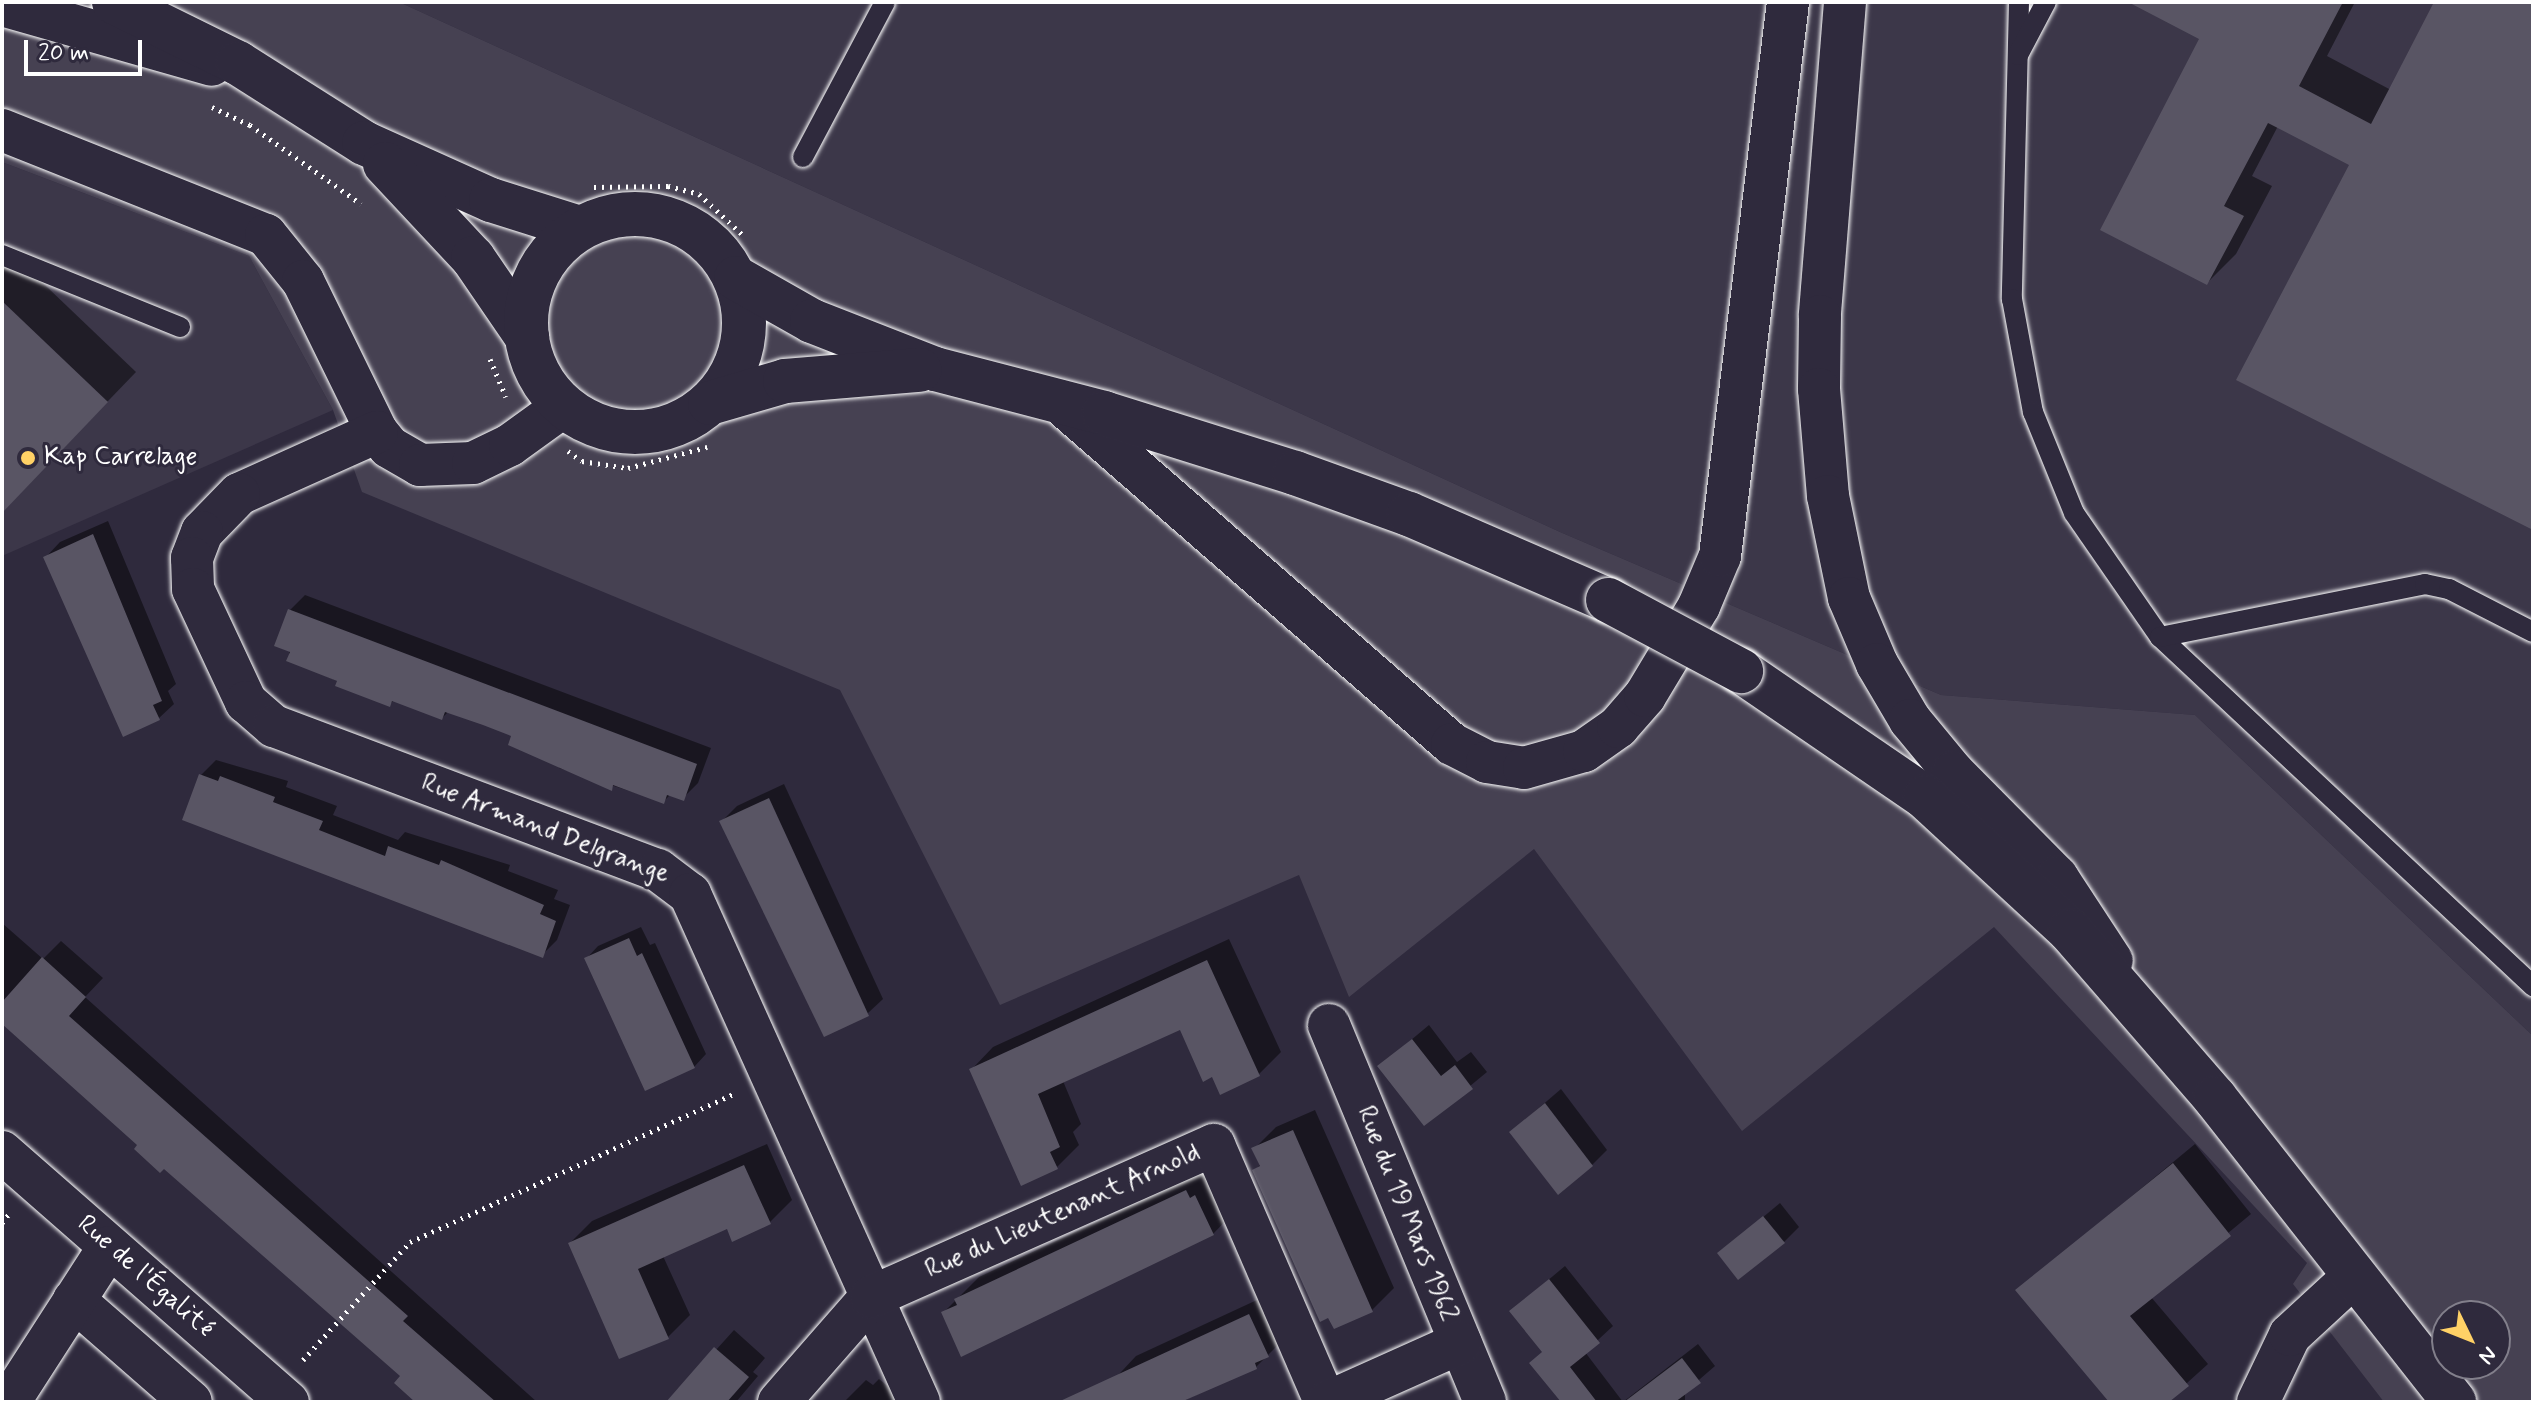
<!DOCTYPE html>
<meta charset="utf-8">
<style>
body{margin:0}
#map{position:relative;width:2535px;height:1404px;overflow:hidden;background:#2f2a3d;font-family:Mynerve,sans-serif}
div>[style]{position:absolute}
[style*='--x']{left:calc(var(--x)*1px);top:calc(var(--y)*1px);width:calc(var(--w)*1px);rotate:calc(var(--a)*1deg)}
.built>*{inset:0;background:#3c3749}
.green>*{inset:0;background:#464152}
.shadow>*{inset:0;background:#0007}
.building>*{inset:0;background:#595564}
.path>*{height:5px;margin-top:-2.5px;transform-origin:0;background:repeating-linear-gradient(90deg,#fff 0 2px,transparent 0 8px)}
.roads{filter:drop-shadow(0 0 2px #fff) drop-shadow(0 0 2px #fff)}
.service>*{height:20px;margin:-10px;padding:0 10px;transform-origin:10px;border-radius:10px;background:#2f2a3d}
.minor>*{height:42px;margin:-21px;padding:0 21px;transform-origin:21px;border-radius:21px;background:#2f2a3d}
.secondary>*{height:44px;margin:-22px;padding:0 22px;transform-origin:22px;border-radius:22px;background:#2f2a3d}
.secondary>.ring{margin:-22px;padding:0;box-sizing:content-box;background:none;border:44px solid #2f2a3d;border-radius:50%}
.bridges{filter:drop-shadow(0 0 2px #fff) drop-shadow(0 0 2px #fff)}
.secondary-bridge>*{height:44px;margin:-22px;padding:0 22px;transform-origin:22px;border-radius:22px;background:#2f2a3d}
.dots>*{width:22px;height:22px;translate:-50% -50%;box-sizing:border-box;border:4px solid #2f2a3d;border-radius:50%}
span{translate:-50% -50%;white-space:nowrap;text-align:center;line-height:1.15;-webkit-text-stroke:6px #2f2a3d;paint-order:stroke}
.poi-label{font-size:26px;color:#fff}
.left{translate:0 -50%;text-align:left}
.street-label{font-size:26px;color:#fff}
.frame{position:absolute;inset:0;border:4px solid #fff;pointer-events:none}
.north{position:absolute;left:2431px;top:1300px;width:80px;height:80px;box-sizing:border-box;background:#2f2a3d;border:2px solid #827f8b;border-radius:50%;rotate:133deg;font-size:22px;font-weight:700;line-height:32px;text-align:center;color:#fff}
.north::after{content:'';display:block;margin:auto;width:28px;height:36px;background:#ffd166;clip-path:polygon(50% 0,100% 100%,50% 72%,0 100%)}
.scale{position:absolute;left:24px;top:40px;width:118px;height:36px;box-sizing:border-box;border:4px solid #fff;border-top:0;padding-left:10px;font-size:24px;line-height:28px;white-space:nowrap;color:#fff;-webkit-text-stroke:6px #2f2a3d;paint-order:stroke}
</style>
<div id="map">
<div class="built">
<div style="clip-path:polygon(399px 2px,2533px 2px,2533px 1036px,2195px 715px,1941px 695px,1560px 532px)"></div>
<div style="clip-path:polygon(2px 162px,249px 256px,333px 410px,2px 556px)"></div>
</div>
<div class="green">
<div style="clip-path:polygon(evenodd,2px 2px,399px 2px,1560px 532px,1941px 695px,2195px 715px,2533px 1036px,2533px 1402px,2384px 1402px,2293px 1284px,2307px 1263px,1994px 927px,1742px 1131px,1534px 849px,1349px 997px,1299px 875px,1000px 1005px,840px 690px,362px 492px,333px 410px,249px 256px,2px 162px,2px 2px,2447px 1316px,2495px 1316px,2495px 1364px,2447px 1364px,2447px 1316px)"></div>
</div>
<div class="shadow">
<div style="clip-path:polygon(2133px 2px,2355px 2px,2327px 56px,2391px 90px,2437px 2px,2533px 2px,2533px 528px,2352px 164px,2278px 126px,2252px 176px,2272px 186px,2236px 254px,2207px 283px,2202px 38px)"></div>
<div style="clip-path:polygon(2px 244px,136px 372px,2px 511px)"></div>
<div style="clip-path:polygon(108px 521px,176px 684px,168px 691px,174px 704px,158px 719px,45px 558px,60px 542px)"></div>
<div style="clip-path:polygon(305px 595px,711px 748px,698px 783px,683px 798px,671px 794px,663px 802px,559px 768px,561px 763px,514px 735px,449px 711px,442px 718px,394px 700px,390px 704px,289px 660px,290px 610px)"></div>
<div style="clip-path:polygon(216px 760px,288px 781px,286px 787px,337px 806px,333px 815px,398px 840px,405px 832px,510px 865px,508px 871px,558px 890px,554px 899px,570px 905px,557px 940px,542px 955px,201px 775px)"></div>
<div style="clip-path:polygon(784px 784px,883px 999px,867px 1014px,722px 821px,737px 806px)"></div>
<div style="clip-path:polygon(2px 923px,43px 959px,61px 941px,103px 978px,85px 997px,537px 1402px,418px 1402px,402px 1376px,2px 1022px)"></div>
<div style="clip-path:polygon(641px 927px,650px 945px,655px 943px,706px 1054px,694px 1067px,586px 959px,598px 946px)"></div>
<div style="clip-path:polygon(1229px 939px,1281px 1052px,1259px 1074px,1213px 1074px,1181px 1027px,1063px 1081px,1081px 1124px,1073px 1132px,1079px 1145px,1057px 1167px,971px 1070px,993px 1047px)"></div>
<div style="clip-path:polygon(1429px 1025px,1457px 1062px,1471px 1052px,1487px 1072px,1424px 1124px,1380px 1066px)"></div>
<div style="clip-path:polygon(1561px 1089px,1607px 1150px,1592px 1165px,1511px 1132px)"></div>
<div style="clip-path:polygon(1315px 1110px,1394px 1288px,1372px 1310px,1255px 1170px,1261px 1164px,1254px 1149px,1276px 1127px)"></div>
<div style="clip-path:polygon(767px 1144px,792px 1200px,770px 1222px,728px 1227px,663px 1256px,690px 1315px,668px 1337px,570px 1243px,592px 1221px)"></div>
<div style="clip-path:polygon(2195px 1144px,2251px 1214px,2151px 1297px,2208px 1364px,2166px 1402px,2112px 1402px,2017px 1291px)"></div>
<div style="clip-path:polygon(1209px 1169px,1235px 1211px,1213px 1234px,962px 1354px,943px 1313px,979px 1277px)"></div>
<div style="clip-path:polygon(1780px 1203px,1799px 1227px,1784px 1242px,1720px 1253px)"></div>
<div style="clip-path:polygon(1565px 1266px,1613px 1326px,1585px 1352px,1623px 1402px,1698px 1344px,1715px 1366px,1685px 1392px,1685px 1402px,1563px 1402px,1544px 1351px,1511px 1311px)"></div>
<div style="clip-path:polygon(1272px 1293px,1290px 1333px,1256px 1367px,1181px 1402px,1093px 1402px,1136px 1356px)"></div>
<div style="clip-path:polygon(734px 1330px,765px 1358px,753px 1372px,758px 1376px,736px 1402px,669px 1402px)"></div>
<div style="clip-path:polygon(879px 1379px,907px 1402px,844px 1402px,866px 1380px,873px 1385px)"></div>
</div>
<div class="building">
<div style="clip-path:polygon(2128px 2px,2343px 2px,2299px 86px,2371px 124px,2434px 2px,2533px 2px,2533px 530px,2236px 380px,2349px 165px,2268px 123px,2224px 206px,2244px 216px,2207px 285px,2100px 230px,2199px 39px)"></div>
<div style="clip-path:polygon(2px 301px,108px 402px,2px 513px)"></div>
<div style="clip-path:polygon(93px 534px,162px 701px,153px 705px,160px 720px,123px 737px,43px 557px)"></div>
<div style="clip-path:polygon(288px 609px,697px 764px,684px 801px,667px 795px,664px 804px,613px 785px,612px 791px,508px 745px,511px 736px,483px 725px,445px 712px,442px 720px,392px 701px,390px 707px,335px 686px,337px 681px,286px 661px,290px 652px,274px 646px)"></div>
<div style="clip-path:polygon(199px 774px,218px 781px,220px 776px,275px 797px,273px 802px,323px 821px,319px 830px,385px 856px,388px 846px,439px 865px,441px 860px,544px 905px,540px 914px,556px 921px,543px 958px,182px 820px)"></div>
<div style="clip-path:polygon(769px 798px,869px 1016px,824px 1037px,719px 821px)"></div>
<div style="clip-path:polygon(629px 938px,637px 956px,642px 953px,695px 1068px,645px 1091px,584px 958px)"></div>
<div style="clip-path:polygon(42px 957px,86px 997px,69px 1016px,408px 1316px,403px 1321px,496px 1402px,415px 1402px,394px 1383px,400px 1376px,164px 1169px,160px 1173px,134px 1149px,137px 1145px,2px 1024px,2px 1002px)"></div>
<div style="clip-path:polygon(1207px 960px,1260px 1076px,1220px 1095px,1212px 1077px,1203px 1082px,1180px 1030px,1038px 1094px,1060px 1147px,1050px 1152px,1058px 1169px,1021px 1186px,969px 1069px)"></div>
<div style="clip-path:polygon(1412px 1039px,1441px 1076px,1455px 1065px,1473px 1089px,1424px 1126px,1377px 1066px)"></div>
<div style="clip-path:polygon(1545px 1103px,1593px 1166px,1558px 1195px,1509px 1132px)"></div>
<div style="clip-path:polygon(1293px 1130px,1373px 1312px,1334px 1329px,1328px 1318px,1320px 1322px,1252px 1170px,1260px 1166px,1251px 1148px)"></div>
<div style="clip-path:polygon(2173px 1163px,2231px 1236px,2130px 1316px,2189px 1386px,2169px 1402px,2109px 1402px,2015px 1290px)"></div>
<div style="clip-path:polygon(744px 1165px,771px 1224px,732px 1242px,727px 1229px,638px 1269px,669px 1339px,619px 1359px,568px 1243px)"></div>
<div style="clip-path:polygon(1186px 1190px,1190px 1198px,1195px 1195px,1214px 1235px,961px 1357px,941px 1312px,957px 1305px,954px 1299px)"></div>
<div style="clip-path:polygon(1763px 1216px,1785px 1243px,1738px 1280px,1717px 1253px)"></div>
<div style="clip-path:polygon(1549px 1279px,1600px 1343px,1570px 1367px,1597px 1402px,1561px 1402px,1529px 1363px,1542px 1352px,1509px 1311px)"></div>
<div style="clip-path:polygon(1249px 1314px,1269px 1357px,1255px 1363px,1257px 1369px,1181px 1402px,1058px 1402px)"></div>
<div style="clip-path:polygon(714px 1347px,749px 1377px,727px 1402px,666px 1402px)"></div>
<div style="clip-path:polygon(1682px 1358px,1701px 1383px,1675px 1402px,1624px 1402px)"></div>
</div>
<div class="path">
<div style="--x:212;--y:107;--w:42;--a:25.3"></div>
<div style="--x:250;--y:125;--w:136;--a:35.4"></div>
<div style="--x:594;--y:187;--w:74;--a:-0.8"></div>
<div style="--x:668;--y:186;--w:32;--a:14"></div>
<div style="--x:699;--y:194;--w:63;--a:43.1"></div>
<div style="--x:490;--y:359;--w:41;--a:67.2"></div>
<div style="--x:568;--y:451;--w:17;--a:36"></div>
<div style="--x:582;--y:461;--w:47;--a:8.7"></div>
<div style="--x:628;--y:468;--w:82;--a:-14.9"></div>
<div style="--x:2;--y:1223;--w:11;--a:-52"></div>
<div style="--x:303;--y:1360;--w:159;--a:-47.8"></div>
<div style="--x:410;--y:1242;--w:358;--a:-24.6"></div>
</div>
<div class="roads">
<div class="service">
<div style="--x:2019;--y:2;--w:297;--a:91.4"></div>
<div style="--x:2012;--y:299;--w:115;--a:79.5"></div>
<div style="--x:2033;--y:412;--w:109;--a:67.9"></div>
<div style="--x:2074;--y:513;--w:151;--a:55.3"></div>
<div style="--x:2160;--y:637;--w:511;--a:43.1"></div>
<div style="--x:2018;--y:55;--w:60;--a:-62.2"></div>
<div style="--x:803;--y:157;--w:175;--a:-62.1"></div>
<div style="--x:2;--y:255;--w:192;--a:22"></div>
<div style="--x:2160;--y:637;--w:270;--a:-11.3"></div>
<div style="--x:2425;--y:584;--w:25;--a:12"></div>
<div style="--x:2449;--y:589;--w:94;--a:27.1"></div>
</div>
<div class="minor">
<div style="--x:1845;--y:2;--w:315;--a:94.6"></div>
<div style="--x:1820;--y:316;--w:73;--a:90.8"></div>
<div style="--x:1819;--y:389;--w:107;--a:85.2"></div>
<div style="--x:1828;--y:496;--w:104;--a:78.4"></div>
<div style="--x:1849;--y:598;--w:72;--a:67"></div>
<div style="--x:1877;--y:664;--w:65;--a:59.5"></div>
<div style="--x:1910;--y:720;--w:67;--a:50.4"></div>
<div style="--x:1953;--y:772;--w:148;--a:45.3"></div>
<div style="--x:2057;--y:877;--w:100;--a:56.8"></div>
<div style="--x:2;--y:5;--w:218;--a:15.9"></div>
<div style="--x:2;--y:130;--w:284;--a:21.7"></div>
<div style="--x:266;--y:235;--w:59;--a:51.2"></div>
<div style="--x:303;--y:281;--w:168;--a:63.9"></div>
<div style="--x:377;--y:432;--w:19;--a:51"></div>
<div style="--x:389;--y:447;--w:36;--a:30"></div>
<div style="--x:420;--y:465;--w:53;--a:-2.2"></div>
<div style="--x:473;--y:463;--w:41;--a:-25.9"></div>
<div style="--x:510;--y:445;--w:67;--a:-35.8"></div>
<div style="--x:1058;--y:401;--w:522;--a:41.04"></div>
<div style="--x:1452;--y:744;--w:39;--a:27"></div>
<div style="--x:1487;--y:762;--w:37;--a:9"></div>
<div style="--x:1524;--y:768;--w:62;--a:-15.8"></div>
<div style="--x:1584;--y:751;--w:42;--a:-35.2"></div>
<div style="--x:1618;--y:727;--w:41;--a:-48.9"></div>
<div style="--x:1645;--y:696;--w:105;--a:-59"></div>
<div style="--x:1699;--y:606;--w:54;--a:-67.2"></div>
<div style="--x:1720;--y:556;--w:558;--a:-83"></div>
<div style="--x:377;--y:432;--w:151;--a:155.8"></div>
<div style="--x:239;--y:494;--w:53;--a:134.2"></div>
<div style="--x:202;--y:532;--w:28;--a:111"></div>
<div style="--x:192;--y:558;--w:31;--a:88"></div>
<div style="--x:193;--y:589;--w:125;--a:64.9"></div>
<div style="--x:246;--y:702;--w:37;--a:41"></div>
<div style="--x:274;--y:726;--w:410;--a:20.6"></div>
<div style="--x:658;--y:870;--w:40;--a:37"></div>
<div style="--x:690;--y:894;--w:557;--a:65.73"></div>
<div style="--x:1329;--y:1025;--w:408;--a:67.5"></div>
<div style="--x:2;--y:1152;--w:380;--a:41.2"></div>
<div style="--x:74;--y:1300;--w:155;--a:41.1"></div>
<div style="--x:9;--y:1402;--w:184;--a:-57.2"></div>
<div style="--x:779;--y:1402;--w:140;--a:-48.8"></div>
<div style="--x:871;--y:1297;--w:375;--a:-23.9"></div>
<div style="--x:1214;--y:1145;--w:280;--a:66.6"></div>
<div style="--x:1328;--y:1402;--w:145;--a:-24.1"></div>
<div style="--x:2258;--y:1402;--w:74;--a:-64.5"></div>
<div style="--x:2290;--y:1335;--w:88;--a:-42.7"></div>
</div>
<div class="secondary">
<div style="--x:114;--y:2;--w:138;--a:26.2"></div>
<div style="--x:238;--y:63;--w:149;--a:32.4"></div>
<div style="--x:364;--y:143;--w:139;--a:24.2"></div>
<div style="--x:491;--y:200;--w:93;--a:17.5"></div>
<div style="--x:385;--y:164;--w:129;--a:46.9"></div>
<div style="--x:473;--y:258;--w:96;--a:55.6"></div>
<div class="ring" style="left:526px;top:214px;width:174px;height:174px"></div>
<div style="--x:736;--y:278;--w:87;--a:29.5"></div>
<div style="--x:812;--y:321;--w:132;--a:21.3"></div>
<div style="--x:935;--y:369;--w:175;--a:14.6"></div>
<div style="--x:1104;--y:413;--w:200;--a:17.4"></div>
<div style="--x:1295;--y:473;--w:121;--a:19.8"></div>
<div style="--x:1409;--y:514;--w:217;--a:23.4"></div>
<div style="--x:710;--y:403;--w:78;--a:-16.3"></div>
<div style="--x:785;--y:381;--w:135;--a:-4.7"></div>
<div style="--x:1741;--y:671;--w:223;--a:34.4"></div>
<div style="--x:1925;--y:797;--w:197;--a:42.7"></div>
<div style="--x:2070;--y:931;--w:221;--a:49"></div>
<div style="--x:2215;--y:1098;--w:387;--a:51.8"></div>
</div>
</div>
<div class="bridges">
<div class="secondary-bridge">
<div style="--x:1608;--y:600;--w:151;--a:28.1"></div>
</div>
</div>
<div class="dots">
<div style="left:28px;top:458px;background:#ffd166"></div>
</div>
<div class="poi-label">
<span class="left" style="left:44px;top:458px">Kap Carrelage</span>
</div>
<div class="street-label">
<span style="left:545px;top:830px;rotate:21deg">Rue Armand Delgrange</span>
<span style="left:1063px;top:1212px;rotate:-24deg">Rue du Lieutenant Arnold</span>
<span style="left:1406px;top:1214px;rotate:68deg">Rue du 19 Mars 1962</span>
<span style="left:145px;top:1277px;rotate:41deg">Rue de l'Égalité</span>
</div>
<div class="frame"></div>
<div class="north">N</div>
<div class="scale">20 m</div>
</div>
